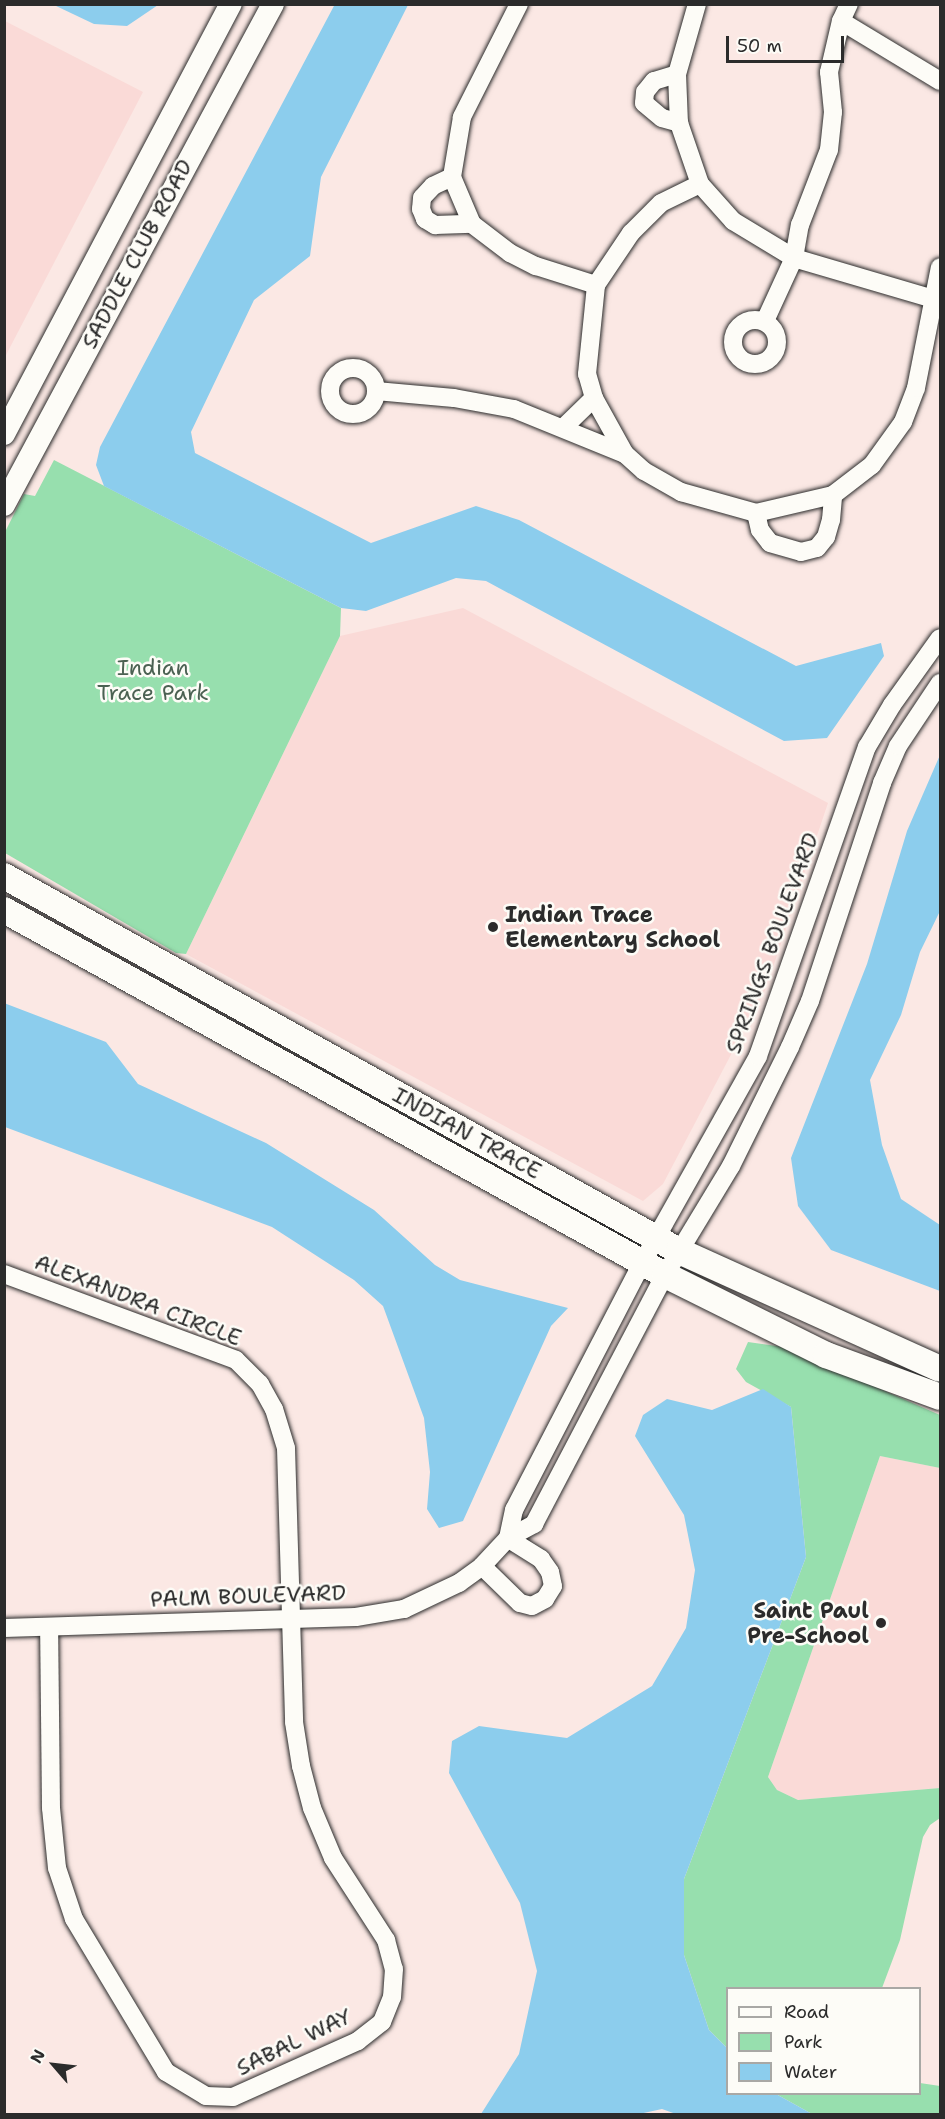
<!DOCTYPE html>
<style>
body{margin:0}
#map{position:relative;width:945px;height:2119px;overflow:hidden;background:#fbe8e4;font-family:"Shantell Sans",sans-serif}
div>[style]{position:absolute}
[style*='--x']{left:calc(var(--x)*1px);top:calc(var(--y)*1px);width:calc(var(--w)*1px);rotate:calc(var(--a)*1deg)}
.built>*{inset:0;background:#fadad7}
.green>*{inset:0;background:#97dfae}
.water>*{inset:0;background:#8ccded}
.roads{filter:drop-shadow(0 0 2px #2b2b2b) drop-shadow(0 0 2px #2b2b2b)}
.minor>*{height:18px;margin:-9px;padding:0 9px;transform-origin:9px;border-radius:9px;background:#fdfcf7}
.minor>.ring{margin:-9px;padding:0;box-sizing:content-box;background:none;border:18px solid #fdfcf7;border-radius:50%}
.tertiary>*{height:22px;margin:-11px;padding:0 11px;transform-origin:11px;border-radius:11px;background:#fdfcf7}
.secondary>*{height:26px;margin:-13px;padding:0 13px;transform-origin:13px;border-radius:13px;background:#fdfcf7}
.dots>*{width:16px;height:16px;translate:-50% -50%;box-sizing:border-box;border:3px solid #fdfcf7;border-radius:50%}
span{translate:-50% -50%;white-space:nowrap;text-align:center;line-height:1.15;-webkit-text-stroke:5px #fdfcf7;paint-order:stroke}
.street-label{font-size:22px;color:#2b2b2b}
.park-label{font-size:22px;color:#4b6152}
.poi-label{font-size:22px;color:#2b2b2b;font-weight:700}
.left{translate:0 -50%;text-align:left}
.right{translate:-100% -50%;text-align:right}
.frame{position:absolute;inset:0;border:6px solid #2b2b2b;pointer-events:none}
.legend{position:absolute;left:726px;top:1987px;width:195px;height:108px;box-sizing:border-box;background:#fdfcf7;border:2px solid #a9a8a5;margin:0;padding:8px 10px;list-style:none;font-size:18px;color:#2b2b2b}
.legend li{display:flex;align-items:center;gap:12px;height:30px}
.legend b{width:30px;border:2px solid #a9a8a5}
.north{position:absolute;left:24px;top:2035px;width:60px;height:60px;-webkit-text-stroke:4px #fdfcf7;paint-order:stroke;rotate:298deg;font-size:16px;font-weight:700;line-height:24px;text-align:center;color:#2b2b2b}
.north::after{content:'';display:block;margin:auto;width:21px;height:27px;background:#2b2b2b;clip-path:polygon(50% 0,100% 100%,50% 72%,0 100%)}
.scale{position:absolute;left:726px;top:36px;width:118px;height:27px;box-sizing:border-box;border:3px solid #2b2b2b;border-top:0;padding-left:8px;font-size:18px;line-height:21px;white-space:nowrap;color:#2b2b2b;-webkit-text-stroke:4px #fdfcf7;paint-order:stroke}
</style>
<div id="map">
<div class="built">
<div style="clip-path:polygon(5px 21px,143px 92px,5px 357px)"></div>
<div style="clip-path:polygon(463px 608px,828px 803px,766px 988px,663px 1184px,643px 1201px,186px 954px,340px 636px)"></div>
<div style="clip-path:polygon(880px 1456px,940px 1468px,940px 1788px,798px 1800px,777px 1790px,768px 1777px)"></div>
</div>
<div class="green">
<div style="clip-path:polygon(54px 460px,341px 608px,340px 636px,186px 954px,176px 953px,5px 853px,5px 532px,24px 494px,35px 496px)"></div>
<div style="clip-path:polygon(748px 1342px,784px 1347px,940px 1415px,940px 1468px,880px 1456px,768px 1777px,777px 1790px,798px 1800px,940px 1788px,940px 1818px,930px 1825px,923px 1837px,900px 1940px,882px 1988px,728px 1988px,727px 2048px,709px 2030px,684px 1955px,684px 1879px,806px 1557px,791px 1407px,746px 1382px,736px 1369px)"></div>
<div style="clip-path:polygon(920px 2083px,940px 2086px,940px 2114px,812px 2114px,776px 2094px,920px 2094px)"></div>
</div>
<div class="water">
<div style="clip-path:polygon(335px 4px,408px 5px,321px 177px,310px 256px,254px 300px,191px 432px,195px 453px,371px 543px,476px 506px,519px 520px,796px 666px,881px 643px,884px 656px,827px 738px,784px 741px,486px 581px,456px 578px,366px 611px,341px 608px,104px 486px,96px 465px,100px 447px)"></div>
<div style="clip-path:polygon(54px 5px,158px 5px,127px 26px,94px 24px)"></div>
<div style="clip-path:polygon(940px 755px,940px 911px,920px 952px,901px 1015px,870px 1080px,882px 1145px,901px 1199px,940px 1225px,940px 1291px,831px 1250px,798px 1206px,791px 1158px,867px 964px,907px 831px)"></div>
<div style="clip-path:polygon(4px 1003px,106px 1042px,138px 1084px,266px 1143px,374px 1210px,435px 1265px,460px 1280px,568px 1308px,551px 1326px,463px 1521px,439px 1528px,427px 1509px,430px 1472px,424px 1418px,383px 1306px,354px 1280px,272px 1227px,5px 1127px)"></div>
<div style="clip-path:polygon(763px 1389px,791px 1407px,806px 1557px,684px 1879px,684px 1955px,709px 2030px,727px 2048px,728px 2094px,776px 2094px,812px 2114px,676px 2114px,662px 2109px,639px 2114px,481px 2114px,519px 2054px,537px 1971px,520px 1903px,449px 1773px,452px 1741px,479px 1726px,567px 1738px,652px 1686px,686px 1628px,695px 1570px,684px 1515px,635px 1436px,643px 1415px,667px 1399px,712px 1410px)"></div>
</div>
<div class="roads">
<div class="minor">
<div style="--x:519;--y:4;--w:127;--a:116.8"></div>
<div style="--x:462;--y:117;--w:61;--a:99.5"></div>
<div style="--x:452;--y:177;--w:51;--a:66.9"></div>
<div style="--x:472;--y:224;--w:48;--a:37.3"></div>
<div style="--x:510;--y:253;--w:29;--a:27"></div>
<div style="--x:536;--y:266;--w:63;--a:17.6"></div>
<div style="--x:697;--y:4;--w:73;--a:105.9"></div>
<div style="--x:677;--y:74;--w:49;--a:87.7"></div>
<div style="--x:679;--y:123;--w:65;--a:71"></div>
<div style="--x:700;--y:184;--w:50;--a:48.3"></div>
<div style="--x:733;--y:221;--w:71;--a:31.2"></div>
<div style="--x:794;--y:258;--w:145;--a:16.4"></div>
<div style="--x:841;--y:21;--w:116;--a:31.2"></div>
<div style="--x:677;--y:74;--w:24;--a:163"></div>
<div style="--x:654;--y:81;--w:14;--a:129"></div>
<div style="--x:645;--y:92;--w:11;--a:95"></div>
<div style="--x:644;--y:103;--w:23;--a:40"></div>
<div style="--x:662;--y:118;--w:18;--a:16"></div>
<div style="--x:452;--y:177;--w:21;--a:155"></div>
<div style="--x:433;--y:186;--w:16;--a:133"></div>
<div style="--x:422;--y:198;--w:11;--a:95"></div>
<div style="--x:421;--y:209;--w:11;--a:68"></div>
<div style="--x:425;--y:219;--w:12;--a:31"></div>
<div style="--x:435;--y:225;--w:37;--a:-2"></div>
<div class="ring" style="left:733px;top:320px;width:26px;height:26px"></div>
<div style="--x:765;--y:321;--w:69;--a:-65.3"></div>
<div style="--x:794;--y:258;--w:34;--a:-80"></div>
<div style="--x:800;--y:225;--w:80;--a:-68.9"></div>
<div style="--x:829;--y:150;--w:38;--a:-84"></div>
<div style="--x:833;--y:112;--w:40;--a:-95.7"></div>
<div style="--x:829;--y:72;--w:52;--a:-76.8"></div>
<div style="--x:841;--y:21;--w:19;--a:-65"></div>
<div class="ring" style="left:330px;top:368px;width:28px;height:28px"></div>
<div style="--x:376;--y:391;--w:78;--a:5.1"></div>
<div style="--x:454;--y:398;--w:61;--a:10.4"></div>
<div style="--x:514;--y:409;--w:120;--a:22.1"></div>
<div style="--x:625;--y:454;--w:25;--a:42"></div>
<div style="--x:644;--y:471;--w:43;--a:29.6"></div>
<div style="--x:681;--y:492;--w:78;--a:15.6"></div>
<div style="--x:756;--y:513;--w:79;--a:-13.2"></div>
<div style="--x:833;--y:495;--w:49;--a:-37.6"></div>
<div style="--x:872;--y:465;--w:53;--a:-54.2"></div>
<div style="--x:903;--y:422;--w:36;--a:-69"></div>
<div style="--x:916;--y:388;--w:123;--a:-78.8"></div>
<div style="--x:563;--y:428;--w:43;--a:-44.1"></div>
<div style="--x:625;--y:454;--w:64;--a:-119"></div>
<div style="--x:594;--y:398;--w:25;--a:-106"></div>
<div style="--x:587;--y:374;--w:89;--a:-84.2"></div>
<div style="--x:596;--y:285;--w:63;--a:-56.1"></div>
<div style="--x:631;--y:233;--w:42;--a:-45"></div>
<div style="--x:661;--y:203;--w:43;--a:-26"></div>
<div style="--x:756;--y:513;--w:17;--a:77"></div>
<div style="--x:760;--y:530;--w:16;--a:52"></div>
<div style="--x:770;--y:543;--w:32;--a:16"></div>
<div style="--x:801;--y:552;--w:16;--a:-14"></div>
<div style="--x:817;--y:548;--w:14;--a:-51"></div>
<div style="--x:826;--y:537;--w:18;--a:-74"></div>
<div style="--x:831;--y:520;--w:25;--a:-85"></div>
<div style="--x:4;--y:1274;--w:247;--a:20.3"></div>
<div style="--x:236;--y:1360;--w:34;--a:45"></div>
<div style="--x:260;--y:1384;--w:29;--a:61"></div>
<div style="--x:274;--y:1409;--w:41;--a:72.9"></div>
<div style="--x:286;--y:1448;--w:274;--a:88.3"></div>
<div style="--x:294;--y:1722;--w:45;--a:81"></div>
<div style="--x:301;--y:1766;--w:43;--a:75.3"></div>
<div style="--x:312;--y:1808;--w:54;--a:67.2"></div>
<div style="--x:333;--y:1858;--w:98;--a:57.1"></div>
<div style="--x:386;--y:1940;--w:30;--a:75"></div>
<div style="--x:394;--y:1969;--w:28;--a:94"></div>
<div style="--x:392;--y:1997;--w:27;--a:112"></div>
<div style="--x:382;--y:2022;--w:31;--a:142"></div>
<div style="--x:358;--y:2041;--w:137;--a:155.9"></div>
<div style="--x:233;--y:2097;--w:27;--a:-178"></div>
<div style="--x:206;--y:2096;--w:47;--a:-149"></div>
<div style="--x:166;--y:2072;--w:179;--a:-121"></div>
<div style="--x:74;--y:1919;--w:54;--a:-108.4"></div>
<div style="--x:57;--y:1868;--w:60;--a:-95.7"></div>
<div style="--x:51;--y:1808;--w:180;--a:-90.6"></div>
<div style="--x:508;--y:1538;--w:29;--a:-78"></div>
<div style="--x:514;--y:1510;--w:278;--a:-62.6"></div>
<div style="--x:642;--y:1263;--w:237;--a:-60.7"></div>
<div style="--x:758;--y:1056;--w:328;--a:-70.6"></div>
<div style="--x:867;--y:747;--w:49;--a:-59.2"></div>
<div style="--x:892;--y:705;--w:82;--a:-54.4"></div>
<div style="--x:482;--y:1566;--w:53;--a:44.2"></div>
<div style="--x:520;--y:1603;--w:12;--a:14"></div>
<div style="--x:532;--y:1606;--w:15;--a:-28"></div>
<div style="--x:545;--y:1599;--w:15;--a:-58"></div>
<div style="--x:553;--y:1586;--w:14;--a:-102"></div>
<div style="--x:550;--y:1572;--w:16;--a:-125"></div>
<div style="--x:541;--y:1559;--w:39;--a:-148"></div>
<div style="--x:4;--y:1628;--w:352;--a:-1.8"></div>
<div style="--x:356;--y:1617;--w:49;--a:-9.5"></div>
<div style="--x:404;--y:1609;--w:61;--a:-25.3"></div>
<div style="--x:459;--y:1583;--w:29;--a:-36"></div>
<div style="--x:482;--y:1566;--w:38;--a:-47"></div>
<div style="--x:508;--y:1538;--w:30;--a:-28"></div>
<div style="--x:534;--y:1524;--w:281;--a:-62.3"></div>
<div style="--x:665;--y:1275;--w:127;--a:-58.8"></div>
<div style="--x:731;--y:1166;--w:133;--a:-63.6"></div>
<div style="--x:790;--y:1047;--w:50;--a:-66.5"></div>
<div style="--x:810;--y:1001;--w:230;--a:-71.7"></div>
<div style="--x:882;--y:783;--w:40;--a:-66.6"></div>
<div style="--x:898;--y:746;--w:76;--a:-56.3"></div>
</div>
<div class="tertiary">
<div style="--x:4;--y:434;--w:486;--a:-62.2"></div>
<div style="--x:4;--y:505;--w:569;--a:-61.77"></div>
</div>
<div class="secondary">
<div style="--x:4;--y:876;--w:772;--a:29.05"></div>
<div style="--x:679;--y:1251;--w:286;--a:24.3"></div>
<div style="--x:4;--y:910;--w:755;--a:28.91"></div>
<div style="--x:665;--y:1275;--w:180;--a:26.4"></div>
<div style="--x:826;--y:1355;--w:121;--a:20.2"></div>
</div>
</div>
<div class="dots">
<div style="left:493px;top:927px;background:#2b2b2b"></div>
<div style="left:881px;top:1623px;background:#2b2b2b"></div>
</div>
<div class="street-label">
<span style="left:137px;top:254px;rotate:-62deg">SADDLE CLUB ROAD</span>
<span style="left:772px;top:943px;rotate:-70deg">SPRINGS BOULEVARD</span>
<span style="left:467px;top:1133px;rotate:29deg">INDIAN TRACE</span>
<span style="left:138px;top:1300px;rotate:21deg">ALEXANDRA CIRCLE</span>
<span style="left:248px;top:1596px;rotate:-2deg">PALM BOULEVARD</span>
<span style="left:294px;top:2042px;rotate:-26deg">SABAL WAY</span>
</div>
<div class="park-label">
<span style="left:153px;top:680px">Indian<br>Trace Park</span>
</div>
<div class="poi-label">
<span class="left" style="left:505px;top:927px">Indian Trace<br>Elementary School</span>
<span class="right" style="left:869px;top:1623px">Saint Paul<br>Pre-School</span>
</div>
<div class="frame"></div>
<ul class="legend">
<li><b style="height:8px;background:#fdfcf7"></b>Road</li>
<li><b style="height:16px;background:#97dfae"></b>Park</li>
<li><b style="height:16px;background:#8ccded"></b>Water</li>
</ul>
<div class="north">N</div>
<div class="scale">50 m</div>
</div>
